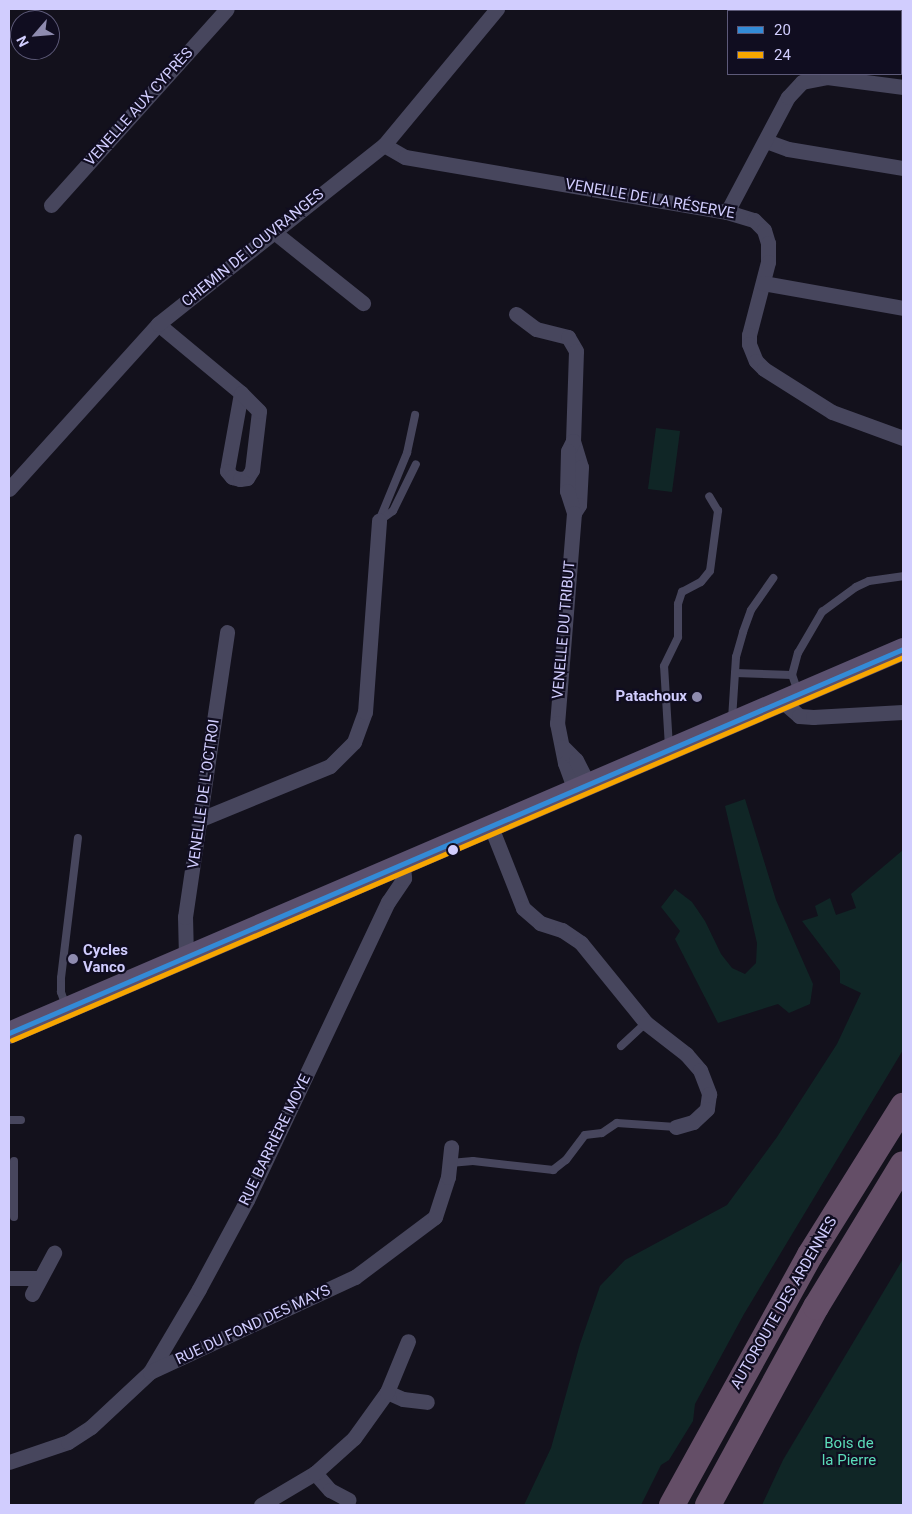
<!DOCTYPE html>
<meta charset="utf-8">
<style>
body{margin:0}
#map{position:relative;width:912px;height:1514px;overflow:hidden;background:#13111c;font-family:Roboto,sans-serif}
div>[style]{position:absolute}
[style*='--x']{left:calc(var(--x)*1px);top:calc(var(--y)*1px);width:calc(var(--w)*1px);rotate:calc(var(--a)*1deg)}
.green>*{inset:0;background:#102626}
.lane>*{height:8px;margin:-4px;padding:0 4px;transform-origin:4px;border-radius:4px;background:#47465d}
.street>*{height:15px;margin:-7.5px;padding:0 7.5px;transform-origin:7.5px;border-radius:7.5px;background:#47465d}
.primary>*{height:22px;margin:-11px;padding:0 11px;transform-origin:11px;border-radius:11px;background:#5a506e}
.highway>*{height:26px;margin:-13px;padding:0 13px;transform-origin:13px;border-radius:13px;background:#644e67}
.bus-1>*{height:5px;margin:-2.5px;padding:0 2.5px;transform-origin:2.5px;border-radius:2.5px;background:#338bd7}
.bus-2>*{height:5px;margin:-2.5px;padding:0 2.5px;transform-origin:2.5px;border-radius:2.5px;background:#f7a600}
.dots>*{width:14px;height:14px;translate:-50% -50%;box-sizing:border-box;border:2px solid #100d20;border-radius:50%}
span{translate:-50% -50%;white-space:nowrap;text-align:center;line-height:1.15;-webkit-text-stroke:4.5px #100d20;paint-order:stroke}
.street-label{font-size:15px;color:#d1cdfe}
.poi-label{font-size:15px;color:#d1cdfe;font-weight:700}
.right{translate:-100% -50%;text-align:right}
.left{translate:0 -50%;text-align:left}
.park-label{font-size:15px;color:#5bdcb9}
.frame{position:absolute;inset:0;border:10px solid #d1cdfe;pointer-events:none}
.legend{position:absolute;left:727px;top:10px;width:175px;height:65px;box-sizing:border-box;background:#100d20;border:1px solid #5d5a79;margin:0;padding:6px 9px;list-style:none;font-size:15px;color:#d1cdfe}
.legend li{display:flex;align-items:center;gap:10px;height:25px}
.legend b{width:25px;border:1px solid #5d5a79}
.north{position:absolute;left:10px;top:10px;width:50px;height:50px;box-sizing:border-box;background:#100d20;border:1px solid #5d5a79;border-radius:50%;rotate:243deg;font-size:14px;font-weight:700;line-height:20px;text-align:center;color:#d1cdfe}
.north::after{content:'';display:block;margin:auto;width:18px;height:22px;background:#8e8baf;clip-path:polygon(50% 0,100% 100%,50% 72%,0 100%)}
</style>
<div id="map">
<div class="green">
<div style="clip-path:polygon(656px 428px,680px 431px,672px 492px,648px 489px)"></div>
<div style="clip-path:polygon(745px 799px,776px 900px,813px 984px,810px 1004px,789px 1013px,778px 1004px,718px 1023px,675px 939px,680px 931px,661px 907px,675px 889px,692px 902px,705px 921px,721px 954px,732px 968px,745px 974px,756px 963px,757px 943px,725px 806px)"></div>
<div style="clip-path:polygon(903px 850px,903px 1050px,744px 1314px,695px 1404px,693px 1421px,669px 1460px,661px 1465px,641px 1505px,524px 1505px,551px 1448px,580px 1344px,600px 1286px,625px 1260px,727px 1205px,777px 1137px,837px 1044px,861px 993px,840px 983px,840px 971px,802px 921px,818px 916px,815px 906px,830px 898px,836px 915px,856px 908px,851px 894px)"></div>
<div style="clip-path:polygon(903px 1259px,903px 1505px,762px 1505px,783px 1460px)"></div>
</div>
<div class="lane">
<div style="--x:379;--y:521;--w:74;--a:-67.6"></div>
<div style="--x:407;--y:453;--w:39;--a:-78"></div>
<div style="--x:379;--y:521;--w:17;--a:-36"></div>
<div style="--x:393;--y:511;--w:52;--a:-63.9"></div>
<div style="--x:735;--y:673;--w:57;--a:2"></div>
<div style="--x:798;--y:692;--w:18;--a:-109"></div>
<div style="--x:792;--y:675;--w:23;--a:-75"></div>
<div style="--x:798;--y:653;--w:48;--a:-59.7"></div>
<div style="--x:822;--y:612;--w:42;--a:-36.3"></div>
<div style="--x:856;--y:587;--w:14;--a:-25"></div>
<div style="--x:869;--y:581;--w:34;--a:-8"></div>
<div style="--x:732;--y:719;--w:62;--a:-86.3"></div>
<div style="--x:736;--y:657;--w:26;--a:-74"></div>
<div style="--x:743;--y:632;--w:23;--a:-70"></div>
<div style="--x:751;--y:610;--w:39;--a:-55"></div>
<div style="--x:669;--y:747;--w:81;--a:-93.5"></div>
<div style="--x:664;--y:666;--w:32;--a:-64"></div>
<div style="--x:678;--y:637;--w:33;--a:-90"></div>
<div style="--x:678;--y:604;--w:13;--a:-72"></div>
<div style="--x:682;--y:592;--w:21;--a:-28"></div>
<div style="--x:701;--y:582;--w:14;--a:-51"></div>
<div style="--x:710;--y:571;--w:61;--a:-82.4"></div>
<div style="--x:718;--y:511;--w:17;--a:-121"></div>
<div style="--x:66;--y:1006;--w:15;--a:-110"></div>
<div style="--x:61;--y:992;--w:14;--a:-90"></div>
<div style="--x:61;--y:978;--w:141;--a:-83.1"></div>
<div style="--x:621;--y:1046;--w:34;--a:-43"></div>
<div style="--x:9;--y:1120;--w:12;--a:0"></div>
<div style="--x:14;--y:1161;--w:56;--a:90"></div>
<div style="--x:450;--y:1163;--w:23;--a:-5"></div>
<div style="--x:473;--y:1161;--w:81;--a:6.4"></div>
<div style="--x:553;--y:1170;--w:16;--a:-38"></div>
<div style="--x:566;--y:1160;--w:31;--a:-53"></div>
<div style="--x:585;--y:1135;--w:17;--a:-7"></div>
<div style="--x:602;--y:1133;--w:18;--a:-34"></div>
<div style="--x:617;--y:1123;--w:59;--a:3.9"></div>
</div>
<div class="street">
<div style="--x:766;--y:141;--w:23;--a:20"></div>
<div style="--x:788;--y:149;--w:117;--a:9.4"></div>
<div style="--x:384;--y:145;--w:24;--a:30"></div>
<div style="--x:405;--y:157;--w:327;--a:9.7"></div>
<div style="--x:727;--y:212;--w:28;--a:17"></div>
<div style="--x:754;--y:220;--w:14;--a:45"></div>
<div style="--x:764;--y:230;--w:14;--a:73"></div>
<div style="--x:768;--y:243;--w:19;--a:90"></div>
<div style="--x:768;--y:262;--w:75;--a:104.6"></div>
<div style="--x:749;--y:335;--w:9;--a:90"></div>
<div style="--x:749;--y:344;--w:18;--a:68"></div>
<div style="--x:756;--y:361;--w:11;--a:45"></div>
<div style="--x:764;--y:369;--w:80;--a:32.3"></div>
<div style="--x:832;--y:412;--w:76;--a:20.1"></div>
<div style="--x:51;--y:205;--w:263;--a:-48.1"></div>
<div style="--x:727;--y:212;--w:130;--a:-62.1"></div>
<div style="--x:788;--y:97;--w:21;--a:-47"></div>
<div style="--x:802;--y:82;--w:25;--a:-11"></div>
<div style="--x:827;--y:77;--w:77;--a:7.5"></div>
<div style="--x:274;--y:232;--w:114;--a:38.6"></div>
<div style="--x:763;--y:283;--w:142;--a:10.1"></div>
<div style="--x:516;--y:314;--w:25;--a:37"></div>
<div style="--x:536;--y:329;--w:33;--a:14"></div>
<div style="--x:568;--y:337;--w:16;--a:60"></div>
<div style="--x:576;--y:351;--w:90;--a:91.9"></div>
<div style="--x:573;--y:441;--w:27;--a:73"></div>
<div style="--x:581;--y:467;--w:38;--a:93"></div>
<div style="--x:579;--y:505;--w:9;--a:122"></div>
<div style="--x:158;--y:324;--w:108;--a:39.7"></div>
<div style="--x:241;--y:393;--w:79;--a:100.2"></div>
<div style="--x:227;--y:471;--w:8;--a:50"></div>
<div style="--x:232;--y:477;--w:8;--a:14"></div>
<div style="--x:240;--y:479;--w:7;--a:-8"></div>
<div style="--x:247;--y:478;--w:9;--a:-58"></div>
<div style="--x:252;--y:470;--w:59;--a:-83.2"></div>
<div style="--x:259;--y:411;--w:25;--a:-135"></div>
<div style="--x:573;--y:441;--w:11;--a:117"></div>
<div style="--x:568;--y:451;--w:40;--a:91.4"></div>
<div style="--x:567;--y:491;--w:23;--a:72"></div>
<div style="--x:574;--y:513;--w:211;--a:94.6"></div>
<div style="--x:557;--y:723;--w:41;--a:78.7"></div>
<div style="--x:565;--y:763;--w:30;--a:70"></div>
<div style="--x:9;--y:489;--w:222;--a:-47.9"></div>
<div style="--x:158;--y:324;--w:288;--a:-38.4"></div>
<div style="--x:384;--y:145;--w:177;--a:-50.3"></div>
<div style="--x:782;--y:701;--w:23;--a:41"></div>
<div style="--x:799;--y:716;--w:14;--a:4"></div>
<div style="--x:813;--y:717;--w:90;--a:-3.2"></div>
<div style="--x:563;--y:747;--w:18;--a:45"></div>
<div style="--x:576;--y:760;--w:28;--a:63"></div>
<div style="--x:201;--y:819;--w:139;--a:-22.3"></div>
<div style="--x:330;--y:766;--w:34;--a:-45"></div>
<div style="--x:354;--y:742;--w:32;--a:-70"></div>
<div style="--x:365;--y:712;--w:192;--a:-85.8"></div>
<div style="--x:491;--y:827;--w:87;--a:68.4"></div>
<div style="--x:523;--y:908;--w:23;--a:41"></div>
<div style="--x:540;--y:923;--w:23;--a:18"></div>
<div style="--x:562;--y:930;--w:23;--a:34"></div>
<div style="--x:581;--y:943;--w:103;--a:50.9"></div>
<div style="--x:646;--y:1023;--w:51;--a:37.8"></div>
<div style="--x:686;--y:1054;--w:21;--a:49"></div>
<div style="--x:700;--y:1070;--w:26;--a:69"></div>
<div style="--x:709;--y:1094;--w:15;--a:98"></div>
<div style="--x:707;--y:1109;--w:19;--a:137"></div>
<div style="--x:693;--y:1122;--w:18;--a:164"></div>
<div style="--x:186;--y:957;--w:40;--a:-91.4"></div>
<div style="--x:185;--y:917;--w:288;--a:-81.6"></div>
<div style="--x:9;--y:1278;--w:31;--a:0"></div>
<div style="--x:32;--y:1294;--w:47;--a:-61.8"></div>
<div style="--x:150;--y:1372;--w:96;--a:-59.4"></div>
<div style="--x:199;--y:1289;--w:101;--a:-61.7"></div>
<div style="--x:247;--y:1200;--w:330;--a:-64.7"></div>
<div style="--x:388;--y:902;--w:29;--a:-56"></div>
<div style="--x:404;--y:878;--w:14;--a:-94"></div>
<div style="--x:387;--y:1392;--w:17;--a:24"></div>
<div style="--x:403;--y:1399;--w:24;--a:7"></div>
<div style="--x:9;--y:1462;--w:62;--a:-18.7"></div>
<div style="--x:68;--y:1442;--w:27;--a:-33"></div>
<div style="--x:91;--y:1427;--w:81;--a:-43"></div>
<div style="--x:150;--y:1372;--w:226;--a:-24.9"></div>
<div style="--x:355;--y:1277;--w:100;--a:-36.9"></div>
<div style="--x:435;--y:1217;--w:42;--a:-72"></div>
<div style="--x:448;--y:1177;--w:30;--a:-84"></div>
<div style="--x:315;--y:1473;--w:23;--a:49"></div>
<div style="--x:330;--y:1490;--w:21;--a:28"></div>
<div style="--x:261;--y:1505;--w:63;--a:-30.7"></div>
<div style="--x:315;--y:1473;--w:52;--a:-41.9"></div>
<div style="--x:354;--y:1438;--w:57;--a:-54.3"></div>
<div style="--x:387;--y:1392;--w:55;--a:-67.6"></div>
</div>
<div class="primary">
<div style="--x:9;--y:1033;--w:973;--a:-23.24"></div>
</div>
<div class="highway">
<div style="--x:672;--y:1505;--w:286;--a:-61.1"></div>
<div style="--x:810;--y:1255;--w:176;--a:-58"></div>
<div style="--x:708;--y:1505;--w:226;--a:-61.4"></div>
<div style="--x:816;--y:1307;--w:167;--a:-58.7"></div>
</div>
<div class="bus-1">
<div style="--x:9;--y:1033;--w:973;--a:-23.24"></div>
</div>
<div class="bus-2">
<div style="--x:12;--y:1040;--w:970;--a:-23.26"></div>
</div>
<div class="dots">
<div style="left:697px;top:697px;background:#8e8baf"></div>
<div style="left:453px;top:850px;background:#d1cdfe"></div>
<div style="left:73px;top:959px;background:#8e8baf"></div>
</div>
<div class="street-label">
<span style="left:139px;top:107px;rotate:-48deg">VENELLE AUX CYPRÈS</span>
<span style="left:650px;top:199px;rotate:10deg">VENELLE DE LA RÉSERVE</span>
<span style="left:253px;top:248px;rotate:-39deg">CHEMIN DE LOUVRANGES</span>
<span style="left:564px;top:630px;rotate:-85deg">VENELLE DU TRIBUT</span>
<span style="left:204px;top:794px;rotate:-82deg">VENELLE DE L'OCTROI</span>
<span style="left:275px;top:1140px;rotate:-64deg">RUE BARRIÈRE MOYE</span>
<span style="left:784px;top:1303px;rotate:-60deg">AUTOROUTE DES ARDENNES</span>
<span style="left:253px;top:1325px;rotate:-25deg">RUE DU FOND DES MAYS</span>
</div>
<div class="poi-label">
<span class="right" style="left:687px;top:697px">Patachoux</span>
<span class="left" style="left:83px;top:959px">Cycles<br>Vanco</span>
</div>
<div class="park-label">
<span style="left:849px;top:1452px">Bois de<br>la Pierre</span>
</div>
<div class="frame"></div>
<ul class="legend">
<li><b style="height:6px;background:#338bd7"></b>20</li>
<li><b style="height:6px;background:#f7a600"></b>24</li>
</ul>
<div class="north">N</div>
</div>
